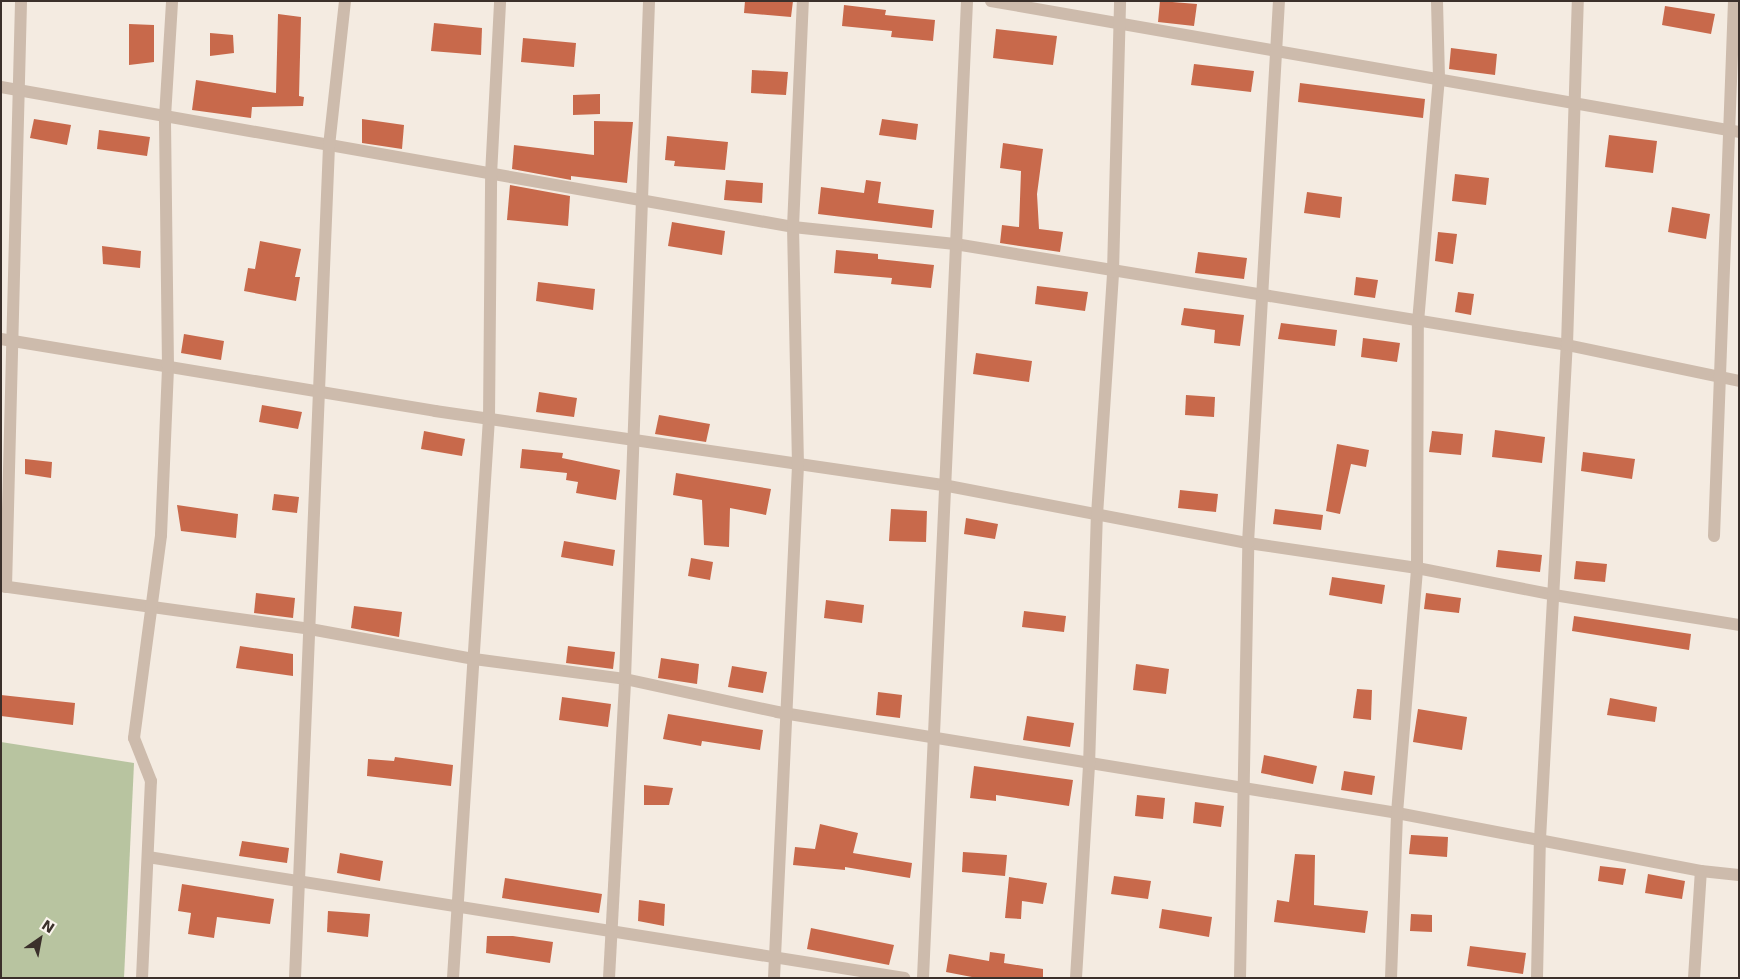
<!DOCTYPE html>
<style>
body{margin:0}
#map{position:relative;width:1740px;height:979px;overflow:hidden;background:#f4ebe1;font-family:"DejaVu Sans",sans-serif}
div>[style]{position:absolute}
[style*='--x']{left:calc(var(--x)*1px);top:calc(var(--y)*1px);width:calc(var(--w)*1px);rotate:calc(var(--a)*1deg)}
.green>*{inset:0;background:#b8c4a0}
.building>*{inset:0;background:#c8694b}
.minor>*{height:12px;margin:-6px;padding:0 6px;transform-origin:6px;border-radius:6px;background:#cdbbac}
span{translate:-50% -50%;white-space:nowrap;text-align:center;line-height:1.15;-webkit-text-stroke:5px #fbf5ee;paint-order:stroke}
.frame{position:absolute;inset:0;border:2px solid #3b302b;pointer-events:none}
.north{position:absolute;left:15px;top:914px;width:50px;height:50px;-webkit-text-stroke:4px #fbf5ee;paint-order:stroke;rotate:33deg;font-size:14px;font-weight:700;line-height:20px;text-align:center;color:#3b302b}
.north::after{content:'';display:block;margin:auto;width:18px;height:22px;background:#3b302b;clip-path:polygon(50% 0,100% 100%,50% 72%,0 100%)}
</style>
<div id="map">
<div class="green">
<div style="clip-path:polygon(1px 742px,134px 763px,124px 978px,1px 978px)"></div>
</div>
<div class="building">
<div style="clip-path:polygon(745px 1px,793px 1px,791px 17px,744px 13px)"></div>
<div style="clip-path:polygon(1160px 1px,1197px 4px,1194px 26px,1158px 22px)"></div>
<div style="clip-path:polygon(844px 5px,886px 10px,885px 15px,935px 20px,933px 41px,891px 37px,892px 31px,842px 26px)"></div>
<div style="clip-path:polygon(1665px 6px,1715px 14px,1711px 34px,1662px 25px)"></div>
<div style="clip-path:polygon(278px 14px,301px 17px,299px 96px,304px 97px,303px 106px,252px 107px,251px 118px,192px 110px,196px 80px,276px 93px)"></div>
<div style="clip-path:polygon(434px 23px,482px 28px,481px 55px,431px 51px)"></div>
<div style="clip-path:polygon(129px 24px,154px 25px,154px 62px,129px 65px)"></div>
<div style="clip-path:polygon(996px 29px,1057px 36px,1053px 65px,993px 58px)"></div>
<div style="clip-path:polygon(210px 33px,233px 35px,234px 53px,210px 56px)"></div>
<div style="clip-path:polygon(523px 38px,576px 43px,574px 67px,521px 62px)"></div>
<div style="clip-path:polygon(1451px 48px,1497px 54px,1495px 75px,1449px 69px)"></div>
<div style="clip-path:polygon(1194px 64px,1254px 71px,1251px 92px,1191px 85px)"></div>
<div style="clip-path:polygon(752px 70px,788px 72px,786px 95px,751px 93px)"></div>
<div style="clip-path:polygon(1300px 83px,1425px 99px,1423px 118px,1298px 102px)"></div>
<div style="clip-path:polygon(600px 94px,600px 114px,573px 115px,573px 95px)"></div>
<div style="clip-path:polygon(34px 119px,71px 125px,67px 145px,30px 138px)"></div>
<div style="clip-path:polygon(362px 119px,404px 125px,402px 149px,362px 143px)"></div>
<div style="clip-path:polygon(882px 119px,918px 124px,916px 140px,879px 135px)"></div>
<div style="clip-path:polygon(594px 121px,633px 122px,627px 183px,571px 176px,571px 180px,512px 169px,514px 145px,594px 155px)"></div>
<div style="clip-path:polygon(99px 130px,150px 137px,147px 156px,97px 149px)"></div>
<div style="clip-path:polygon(1609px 135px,1657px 141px,1653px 173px,1605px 167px)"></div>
<div style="clip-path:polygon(667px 136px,728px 142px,725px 170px,674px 166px,675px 161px,665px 160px)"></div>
<div style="clip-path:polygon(1003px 143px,1043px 149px,1037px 194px,1039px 229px,1063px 232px,1060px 252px,1000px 243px,1002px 225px,1019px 227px,1021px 171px,1000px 168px)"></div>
<div style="clip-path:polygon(1455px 174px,1489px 178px,1486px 205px,1452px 201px)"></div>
<div style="clip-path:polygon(726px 180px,763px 183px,762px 203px,724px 200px)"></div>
<div style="clip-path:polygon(866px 180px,881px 182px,878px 203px,934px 210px,932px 228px,818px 214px,821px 187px,864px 193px)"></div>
<div style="clip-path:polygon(510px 185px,570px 196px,568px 226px,507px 220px)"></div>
<div style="clip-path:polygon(1307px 192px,1342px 197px,1340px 218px,1304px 213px)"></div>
<div style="clip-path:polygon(1672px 207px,1710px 214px,1706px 239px,1668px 232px)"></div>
<div style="clip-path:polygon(672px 222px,725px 231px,722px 255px,668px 246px)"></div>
<div style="clip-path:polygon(1438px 232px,1457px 234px,1453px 264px,1435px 261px)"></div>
<div style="clip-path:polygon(260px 241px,301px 249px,295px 277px,300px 277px,296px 301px,244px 291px,248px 268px,255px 269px)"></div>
<div style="clip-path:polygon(102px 246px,141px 251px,140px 268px,103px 264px)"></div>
<div style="clip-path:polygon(836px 250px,878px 254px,878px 259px,934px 265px,931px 288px,891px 284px,892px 278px,834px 273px)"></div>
<div style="clip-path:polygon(1198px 252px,1247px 258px,1244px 279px,1195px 273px)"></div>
<div style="clip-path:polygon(1356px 277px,1378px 280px,1375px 298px,1354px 295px)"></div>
<div style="clip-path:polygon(538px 282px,595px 289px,593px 310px,536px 301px)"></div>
<div style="clip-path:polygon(1037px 286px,1088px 292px,1085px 311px,1035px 304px)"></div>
<div style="clip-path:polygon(1458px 292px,1474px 294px,1471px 315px,1455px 312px)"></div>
<div style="clip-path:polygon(1184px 308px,1244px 315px,1240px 346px,1214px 343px,1215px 330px,1181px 325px)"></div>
<div style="clip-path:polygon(1281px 323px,1337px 330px,1335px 346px,1278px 339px)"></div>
<div style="clip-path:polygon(184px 334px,224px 341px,221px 360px,181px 353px)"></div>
<div style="clip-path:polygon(1363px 338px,1400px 343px,1397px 362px,1361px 357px)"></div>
<div style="clip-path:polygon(976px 353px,1032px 361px,1029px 382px,973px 374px)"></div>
<div style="clip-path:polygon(539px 392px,577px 398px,574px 417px,536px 412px)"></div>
<div style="clip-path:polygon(1186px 395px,1215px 397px,1214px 417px,1185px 415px)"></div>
<div style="clip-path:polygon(262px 405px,302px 412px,298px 429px,259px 422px)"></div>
<div style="clip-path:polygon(659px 415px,710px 424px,706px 442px,655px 434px)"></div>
<div style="clip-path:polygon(1495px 430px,1545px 437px,1542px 463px,1492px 457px)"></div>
<div style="clip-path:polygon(424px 431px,465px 439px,462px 456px,421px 449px)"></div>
<div style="clip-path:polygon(1432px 431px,1463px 434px,1461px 455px,1429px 452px)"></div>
<div style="clip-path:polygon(1337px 444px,1369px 450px,1366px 467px,1351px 464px,1340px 514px,1326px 511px)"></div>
<div style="clip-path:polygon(522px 449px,563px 453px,562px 458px,620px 470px,616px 500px,576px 493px,578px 482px,566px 480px,567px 473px,520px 468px)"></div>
<div style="clip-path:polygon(1583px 452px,1635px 459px,1632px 479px,1581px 471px)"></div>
<div style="clip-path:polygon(25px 459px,52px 462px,51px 478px,25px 474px)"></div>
<div style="clip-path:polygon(676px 473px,771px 489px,766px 515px,730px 508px,729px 547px,704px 545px,702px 500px,673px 495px)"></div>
<div style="clip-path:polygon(1180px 490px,1218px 494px,1216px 512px,1178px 508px)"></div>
<div style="clip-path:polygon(274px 494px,299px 497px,297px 513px,272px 510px)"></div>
<div style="clip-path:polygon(177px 505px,238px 514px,236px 538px,181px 531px)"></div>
<div style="clip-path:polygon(891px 509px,927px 511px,926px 542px,889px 541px)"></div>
<div style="clip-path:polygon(1275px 509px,1323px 515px,1321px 530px,1273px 524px)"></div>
<div style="clip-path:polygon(966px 518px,998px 524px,995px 539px,964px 534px)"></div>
<div style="clip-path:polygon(564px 541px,615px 550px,613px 566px,561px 557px)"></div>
<div style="clip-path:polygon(1498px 550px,1542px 555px,1540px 572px,1496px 567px)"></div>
<div style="clip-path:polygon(691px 558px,713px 562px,710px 580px,688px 576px)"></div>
<div style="clip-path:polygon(1576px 561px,1607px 564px,1605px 582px,1574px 579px)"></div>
<div style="clip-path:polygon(1332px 577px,1385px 585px,1382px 604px,1329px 595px)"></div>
<div style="clip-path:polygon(256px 593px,295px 598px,293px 618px,254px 613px)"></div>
<div style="clip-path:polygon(1426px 593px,1461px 598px,1459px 613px,1424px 609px)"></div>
<div style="clip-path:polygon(826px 600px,864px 605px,862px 623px,824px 618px)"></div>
<div style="clip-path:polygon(354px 606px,402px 612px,399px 637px,351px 628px)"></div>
<div style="clip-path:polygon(1024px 611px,1066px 616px,1064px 632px,1022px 627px)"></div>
<div style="clip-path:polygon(1574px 616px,1691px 634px,1689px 650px,1572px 631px)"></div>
<div style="clip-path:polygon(240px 646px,293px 654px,293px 676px,236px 668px)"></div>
<div style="clip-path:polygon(568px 646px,615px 652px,613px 669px,566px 663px)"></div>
<div style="clip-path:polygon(661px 658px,699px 664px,697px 684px,658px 678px)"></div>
<div style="clip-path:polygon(1136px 664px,1169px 669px,1166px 694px,1133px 690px)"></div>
<div style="clip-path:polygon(732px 666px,767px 672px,763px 693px,728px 687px)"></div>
<div style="clip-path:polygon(1357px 689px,1372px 690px,1371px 720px,1353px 718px)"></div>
<div style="clip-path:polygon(878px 692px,902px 695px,900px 718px,876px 715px)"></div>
<div style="clip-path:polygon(1px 695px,75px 703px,73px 725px,1px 716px)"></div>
<div style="clip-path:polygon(562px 697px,611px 704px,608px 727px,559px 720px)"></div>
<div style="clip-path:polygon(1610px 698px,1657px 707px,1655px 722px,1607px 715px)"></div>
<div style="clip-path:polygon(1418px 709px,1467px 717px,1462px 750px,1413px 742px)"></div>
<div style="clip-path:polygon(668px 714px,763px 730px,760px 750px,702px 741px,701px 746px,663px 739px)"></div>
<div style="clip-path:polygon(1027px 716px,1074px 723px,1070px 747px,1023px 740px)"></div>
<div style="clip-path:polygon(1264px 755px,1317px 766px,1313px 784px,1261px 773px)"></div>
<div style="clip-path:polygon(395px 757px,453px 765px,451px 786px,367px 776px,368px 759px,394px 761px)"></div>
<div style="clip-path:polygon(974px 766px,1073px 780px,1069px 806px,996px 795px,996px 801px,970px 798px)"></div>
<div style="clip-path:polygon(1344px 771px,1375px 776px,1372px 795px,1341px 790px)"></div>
<div style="clip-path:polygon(644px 785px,673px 788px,669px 805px,644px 805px)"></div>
<div style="clip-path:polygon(1137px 795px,1165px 798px,1163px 819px,1135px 816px)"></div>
<div style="clip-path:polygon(1195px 802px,1224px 806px,1221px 827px,1193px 823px)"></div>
<div style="clip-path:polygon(820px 824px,858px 833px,853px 853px,912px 863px,910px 878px,845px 867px,845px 870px,793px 865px,795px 847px,815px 849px)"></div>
<div style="clip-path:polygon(1411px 835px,1448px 837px,1447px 857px,1409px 854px)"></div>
<div style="clip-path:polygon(242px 841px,289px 848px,287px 863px,239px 856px)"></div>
<div style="clip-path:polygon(963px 852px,1007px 855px,1005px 876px,962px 872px)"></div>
<div style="clip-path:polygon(340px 853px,383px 861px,380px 881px,337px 873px)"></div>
<div style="clip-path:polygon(1295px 854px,1315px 855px,1314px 905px,1368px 911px,1365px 933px,1274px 922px,1277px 900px,1289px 902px)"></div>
<div style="clip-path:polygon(1600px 866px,1626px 869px,1623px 885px,1598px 881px)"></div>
<div style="clip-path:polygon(1648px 874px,1685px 881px,1682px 899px,1645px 893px)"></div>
<div style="clip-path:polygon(1114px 876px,1151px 881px,1148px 899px,1111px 894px)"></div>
<div style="clip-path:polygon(1009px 877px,1047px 883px,1043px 904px,1022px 901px,1021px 919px,1005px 918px)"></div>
<div style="clip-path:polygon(505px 878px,602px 894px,599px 913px,502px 898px)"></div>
<div style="clip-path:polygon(182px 884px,274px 899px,270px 924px,217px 917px,214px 938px,188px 934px,191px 913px,178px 911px)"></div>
<div style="clip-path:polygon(639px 900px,665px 904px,664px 926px,638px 921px)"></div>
<div style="clip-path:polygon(1162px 909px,1212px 917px,1209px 937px,1159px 928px)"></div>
<div style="clip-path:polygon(328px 911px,370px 914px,368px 937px,327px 932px)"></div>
<div style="clip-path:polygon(1411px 914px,1432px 915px,1432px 932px,1410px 931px)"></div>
<div style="clip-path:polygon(811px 928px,894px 945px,889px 965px,807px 949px)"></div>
<div style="clip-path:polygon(487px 936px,513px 936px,553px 942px,550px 963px,486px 953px)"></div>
<div style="clip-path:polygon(1470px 946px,1526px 953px,1523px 974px,1467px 966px)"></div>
<div style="clip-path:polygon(990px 952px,1005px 954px,1004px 963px,1043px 969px,1043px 978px,977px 978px,946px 972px,949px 954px,989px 961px)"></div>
</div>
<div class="minor">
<div style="--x:991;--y:1;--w:759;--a:9.93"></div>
<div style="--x:1;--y:87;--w:804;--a:10.02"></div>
<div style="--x:793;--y:227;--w:163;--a:6"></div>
<div style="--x:955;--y:244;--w:620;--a:9.37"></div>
<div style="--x:1567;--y:345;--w:176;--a:11.8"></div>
<div style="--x:1;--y:339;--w:440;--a:9.4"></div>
<div style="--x:435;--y:411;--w:513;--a:8.29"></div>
<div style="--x:943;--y:485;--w:310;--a:10.8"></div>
<div style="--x:1248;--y:543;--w:171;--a:8.4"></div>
<div style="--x:1417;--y:568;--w:140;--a:11.1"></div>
<div style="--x:1554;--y:595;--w:187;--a:9.2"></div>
<div style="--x:1714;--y:536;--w:535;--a:-87.86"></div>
<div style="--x:1;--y:586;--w:312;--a:7.9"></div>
<div style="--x:310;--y:629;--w:167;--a:10.4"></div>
<div style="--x:474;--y:659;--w:152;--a:7.5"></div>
<div style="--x:625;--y:679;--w:156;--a:12.2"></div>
<div style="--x:777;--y:712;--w:628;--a:9.25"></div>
<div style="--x:1397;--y:813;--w:309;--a:10.8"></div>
<div style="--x:1701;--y:871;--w:38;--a:6"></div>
<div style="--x:6;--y:587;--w:586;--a:-88.53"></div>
<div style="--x:148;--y:857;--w:766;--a:9.09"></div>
<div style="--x:142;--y:978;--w:197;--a:-87.4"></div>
<div style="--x:151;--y:781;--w:46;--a:-111.6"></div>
<div style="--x:134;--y:738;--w:205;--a:-82.4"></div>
<div style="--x:161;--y:535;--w:168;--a:-87.6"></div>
<div style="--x:168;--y:367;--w:250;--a:-90.7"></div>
<div style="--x:165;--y:117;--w:116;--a:-86.5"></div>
<div style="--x:295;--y:978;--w:833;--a:-87.66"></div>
<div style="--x:329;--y:146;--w:146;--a:-83.7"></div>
<div style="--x:453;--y:978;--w:560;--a:-86.32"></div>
<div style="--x:489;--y:419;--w:244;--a:-89.5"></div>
<div style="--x:491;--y:175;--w:174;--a:-87"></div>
<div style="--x:609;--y:978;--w:299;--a:-86.9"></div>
<div style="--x:625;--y:679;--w:678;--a:-87.97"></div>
<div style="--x:774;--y:978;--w:514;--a:-87.32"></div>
<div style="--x:798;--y:465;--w:238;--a:-91.2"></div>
<div style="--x:793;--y:227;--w:226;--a:-87.5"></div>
<div style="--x:923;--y:978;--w:978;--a:-87.42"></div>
<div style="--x:1076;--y:978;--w:212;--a:-86.5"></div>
<div style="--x:1089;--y:766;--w:251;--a:-88.2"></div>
<div style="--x:1097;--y:515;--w:244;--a:-86.2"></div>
<div style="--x:1113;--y:272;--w:271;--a:-88.5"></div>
<div style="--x:1240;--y:978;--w:435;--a:-88.9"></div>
<div style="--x:1248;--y:543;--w:543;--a:-86.73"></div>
<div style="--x:1391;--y:978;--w:165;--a:-87.9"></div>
<div style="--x:1397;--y:813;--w:246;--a:-85.3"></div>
<div style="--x:1417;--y:568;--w:246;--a:-89.8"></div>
<div style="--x:1418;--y:322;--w:245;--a:-85.1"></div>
<div style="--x:1439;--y:78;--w:77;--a:-91.5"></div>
<div style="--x:1537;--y:978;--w:139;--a:-88.8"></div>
<div style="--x:1540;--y:839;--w:495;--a:-86.9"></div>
<div style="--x:1567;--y:345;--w:344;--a:-88.2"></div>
<div style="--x:1694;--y:978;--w:107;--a:-86.3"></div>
</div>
<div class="frame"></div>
<div class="north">N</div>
</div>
